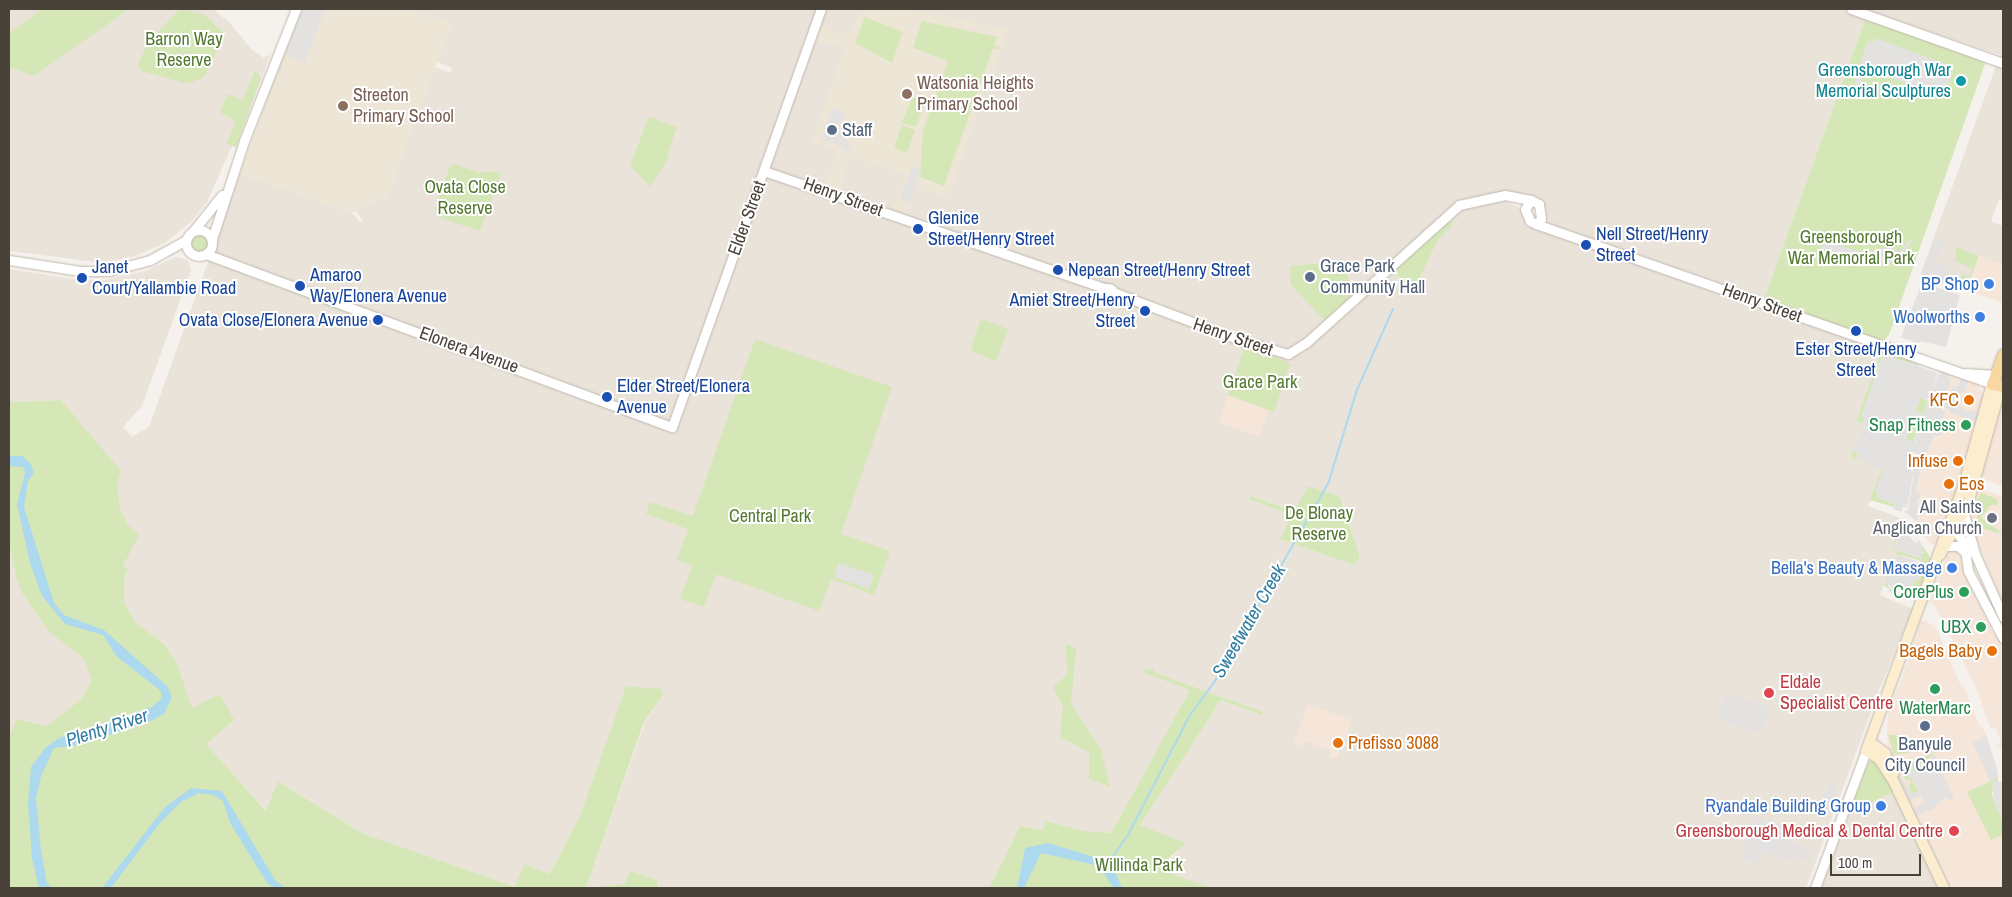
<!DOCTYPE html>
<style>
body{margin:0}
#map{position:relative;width:2012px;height:897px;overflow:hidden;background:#f5f1ec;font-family:"Archivo Narrow",sans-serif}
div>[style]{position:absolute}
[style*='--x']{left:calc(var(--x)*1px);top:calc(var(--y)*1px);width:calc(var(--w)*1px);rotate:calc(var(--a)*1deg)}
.residential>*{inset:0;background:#e9e3da}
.commercial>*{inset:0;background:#f5e6d9}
.education>*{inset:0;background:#ede5d6}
.green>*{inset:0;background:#d6e7b7}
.round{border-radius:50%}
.parking>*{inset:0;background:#e4e2e0}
.water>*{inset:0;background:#acd9ee}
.stream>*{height:2px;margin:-1px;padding:0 1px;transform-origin:1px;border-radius:1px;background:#acd9ee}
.roads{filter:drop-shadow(0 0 1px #c0b8ae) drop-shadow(0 0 1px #c0b8ae)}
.tertiary>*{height:9px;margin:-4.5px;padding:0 4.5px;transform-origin:4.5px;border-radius:4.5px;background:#fff}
.tertiary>.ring{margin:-4.5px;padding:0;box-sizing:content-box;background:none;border:9px solid #fff;border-radius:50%}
.secondary>*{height:10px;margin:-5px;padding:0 5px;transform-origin:5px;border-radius:5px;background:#fcedcf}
.primary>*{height:11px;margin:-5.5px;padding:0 5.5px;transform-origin:5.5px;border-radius:5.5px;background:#f9d7a0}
.dots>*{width:14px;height:14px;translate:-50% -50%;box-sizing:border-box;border:2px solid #fff;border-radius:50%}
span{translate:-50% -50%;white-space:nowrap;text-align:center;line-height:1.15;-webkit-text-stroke:4px #fff;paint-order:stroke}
.park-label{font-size:18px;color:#52792f}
.culture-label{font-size:18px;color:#0d838f}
.right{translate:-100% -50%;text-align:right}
.education-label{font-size:18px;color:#785e54}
.left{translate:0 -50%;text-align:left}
.service-label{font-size:18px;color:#4e5e75}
.street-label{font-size:18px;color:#494239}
.transit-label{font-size:18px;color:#164399}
.shop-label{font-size:18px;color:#366cbe}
.food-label{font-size:18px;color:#c56008}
.leisure-label{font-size:18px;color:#27864d}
.worship-label{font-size:18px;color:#5b616d}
.health-label{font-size:18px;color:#be3a42}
.water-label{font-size:19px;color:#337da1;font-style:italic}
.frame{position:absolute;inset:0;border:10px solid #494239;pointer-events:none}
.scale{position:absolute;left:1830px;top:854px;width:91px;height:22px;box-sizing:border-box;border:2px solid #494239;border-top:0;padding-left:6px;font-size:15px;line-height:18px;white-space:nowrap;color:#494239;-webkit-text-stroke:4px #fff;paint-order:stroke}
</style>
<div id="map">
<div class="residential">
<div style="clip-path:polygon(9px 9px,213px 9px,231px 24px,252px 50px,264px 58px,270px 55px,236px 147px,232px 146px,207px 202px,191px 222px,165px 243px,135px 256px,103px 263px,9px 251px)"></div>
<div style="clip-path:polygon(evenodd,407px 9px,2003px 9px,2003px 200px,1999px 199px,1991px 221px,2003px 226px,2003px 265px,1979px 256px,1966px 290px,1920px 276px,2000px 55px,1868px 11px,1764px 299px,1551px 224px,1544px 219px,1542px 207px,1499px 193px,1458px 202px,1392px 270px,1413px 292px,1438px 240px,1453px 223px,1448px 219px,1461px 209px,1505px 201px,1522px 209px,1527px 219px,1882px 350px,1856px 421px,1863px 424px,1851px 458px,1881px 469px,1868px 506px,1903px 519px,1891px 550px,1897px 551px,1880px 595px,1913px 609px,1879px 690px,1806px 888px,1212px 888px,1161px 870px,1185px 843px,1140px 825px,1221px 700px,1262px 714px,1154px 673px,1153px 669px,1144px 669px,1146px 673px,1191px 689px,1113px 830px,1110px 833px,1085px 831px,1046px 821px,1042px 830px,1020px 826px,989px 888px,658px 888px,657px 881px,586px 888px,645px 722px,663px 695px,626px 686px,580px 817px,558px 859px,550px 874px,515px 887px,362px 833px,279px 781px,267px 811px,205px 744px,220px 694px,192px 709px,177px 663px,164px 644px,135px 622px,124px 602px,124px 579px,128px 569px,123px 567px,128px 526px,120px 509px,117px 484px,61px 400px,9px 402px,9px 269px,80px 280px,106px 280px,146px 271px,175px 257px,188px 260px,191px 270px,142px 406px,123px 427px,132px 437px,149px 427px,240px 173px,352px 213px,360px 222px,363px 221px,355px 211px,387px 197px,435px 67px,451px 73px,452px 68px,437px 62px,451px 24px,407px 9px,1251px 496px,1294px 512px,1340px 497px,1360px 557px,1354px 565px,1280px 539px,1293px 515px,1250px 499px,1251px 496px)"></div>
<div style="clip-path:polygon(9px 543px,16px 577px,50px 633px,84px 659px,92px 681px,81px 699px,47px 726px,17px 719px,9px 736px)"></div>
<div style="clip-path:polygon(1870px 761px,1882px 768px,1938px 888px,1821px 888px)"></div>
</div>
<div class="commercial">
<div style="clip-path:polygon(1979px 256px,2003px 265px,2003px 303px,1966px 290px)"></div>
<div style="clip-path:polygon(1950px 374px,1977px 383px,1984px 396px,1966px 467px,1938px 542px,1932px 545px,1916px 526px,1912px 515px,1916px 520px,1917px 505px,1922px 495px,1916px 493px,1927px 446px,1935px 434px,1941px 436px,1944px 428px,1939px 421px,1942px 420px)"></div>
<div style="clip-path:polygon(1228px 395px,1269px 410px,1259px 437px,1218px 422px)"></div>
<div style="clip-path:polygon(2003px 395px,2003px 486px,1987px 480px,1981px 474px)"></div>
<div style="clip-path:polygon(1983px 490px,2003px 496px,2003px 604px,1968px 521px,1976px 492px)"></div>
<div style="clip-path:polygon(1957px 548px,1964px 559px,1962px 567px,1967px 577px,1973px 581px,1970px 585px,1993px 633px,1999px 635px,2003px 643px,2003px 751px,2001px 746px,1996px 748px,2001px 741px,1995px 727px,1990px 728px,1977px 689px,1939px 614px,1932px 602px,1929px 602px,1948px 553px)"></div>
<div style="clip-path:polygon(1926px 620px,1937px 630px,1960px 684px,1963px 685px,1978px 723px,1986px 733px,1998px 774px,1998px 782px,1993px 782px,1992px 795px,2003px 823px,2003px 887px,2001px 888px,1950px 888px,1896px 771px,1887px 742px,1888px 711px,1903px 676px,1920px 622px)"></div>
<div style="clip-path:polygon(1308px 704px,1352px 720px,1337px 758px,1329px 758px,1332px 751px,1303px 740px,1301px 747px,1293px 745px)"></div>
</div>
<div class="education">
<div style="clip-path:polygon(300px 9px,407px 9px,451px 24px,387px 197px,352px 213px,240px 173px)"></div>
<div style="clip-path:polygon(859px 9px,904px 9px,1008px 29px,948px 199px,915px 187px,905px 216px,892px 211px,905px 175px,851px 156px,838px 192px,825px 187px,837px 151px,811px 142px,845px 47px,814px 41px,819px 28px,850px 34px)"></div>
</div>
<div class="green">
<div style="clip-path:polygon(42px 9px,129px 9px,34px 76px,9px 67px,9px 33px)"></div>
<div style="clip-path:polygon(180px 9px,205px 15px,226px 35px,204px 77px,188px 84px,142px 71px,138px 65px,149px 41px)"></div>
<div style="clip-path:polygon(865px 17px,903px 32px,892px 63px,855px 43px)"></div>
<div style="clip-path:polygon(1866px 17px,1984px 60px,1985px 64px,1889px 335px,1883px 341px,1764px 299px)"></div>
<div style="clip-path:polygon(922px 21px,997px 37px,994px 45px,1000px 47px,999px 50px,993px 48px,944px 186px,920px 177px,923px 130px,948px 61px,913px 48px)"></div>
<div style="clip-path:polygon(255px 70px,261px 78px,236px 147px,227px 144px,236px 121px,220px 113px,227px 94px,243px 100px)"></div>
<div style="clip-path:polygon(912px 97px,925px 101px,916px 127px,902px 123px)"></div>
<div style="clip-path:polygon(649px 117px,677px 127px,667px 155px,670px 156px,650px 187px,630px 165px)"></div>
<div style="clip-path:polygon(902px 125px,915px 130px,907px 153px,894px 148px)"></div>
<div style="clip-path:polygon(454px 164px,481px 173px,493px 171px,501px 174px,480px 231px,440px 218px,442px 213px,435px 209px,450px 166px)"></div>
<div style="clip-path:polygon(1448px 219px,1454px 223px,1438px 240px,1413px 292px,1392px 270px)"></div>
<div class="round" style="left:189px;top:233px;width:20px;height:20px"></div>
<div style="clip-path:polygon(1956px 247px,1979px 256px,1966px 290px,1948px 285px,1949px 281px,1958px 284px,1962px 274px,1969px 277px,1972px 268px,1955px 261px)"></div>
<div style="clip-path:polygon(1345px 261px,1352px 297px,1325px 321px,1291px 285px,1290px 266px)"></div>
<div style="clip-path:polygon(981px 319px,1008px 329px,996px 361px,973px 352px,971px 347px)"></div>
<div style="clip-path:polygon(755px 339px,892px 387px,841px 534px,890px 551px,874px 595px,831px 579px,819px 611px,716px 574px,704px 607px,680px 599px,692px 566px,677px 560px,688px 529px,646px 514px,650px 502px,693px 516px)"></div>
<div style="clip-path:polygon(1245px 345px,1264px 358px,1269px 354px,1290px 364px,1274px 412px,1228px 395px)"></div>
<div style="clip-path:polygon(1882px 350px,1911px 360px,1911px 364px,1883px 355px,1861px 417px,1865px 418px,1863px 424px,1856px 421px)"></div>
<div style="clip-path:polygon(1920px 398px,1928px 401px,1914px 438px,1916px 443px,1906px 439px,1910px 426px,1917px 428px,1922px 414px,1915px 411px)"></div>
<div style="clip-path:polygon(61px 400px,121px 471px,117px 484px,120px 509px,128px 525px,139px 535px,123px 566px,128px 569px,124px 579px,124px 602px,135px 622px,164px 644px,177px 663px,192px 708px,220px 694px,234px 720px,206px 744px,266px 811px,278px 781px,362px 833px,515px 887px,524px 864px,549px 874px,558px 859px,580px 816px,626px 686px,661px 689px,663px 695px,644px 722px,586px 888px,9px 888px,9px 736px,17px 719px,47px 726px,81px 699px,92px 681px,84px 659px,50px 633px,23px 594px,16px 577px,9px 543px,9px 402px)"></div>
<div style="clip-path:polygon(1853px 451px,1858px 453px,1856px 459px,1882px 468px,1884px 465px,1889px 466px,1884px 466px,1877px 497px,1894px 504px,1898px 500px,1897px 508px,1870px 500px,1881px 469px,1851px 458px)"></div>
<div style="clip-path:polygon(1308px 486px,1340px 497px,1360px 557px,1354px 565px,1280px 539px,1292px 515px,1249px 499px,1251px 496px,1294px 512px)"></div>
<div style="clip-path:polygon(1981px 493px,1998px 499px,1997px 505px,2003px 506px,1991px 505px,1981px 517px,2003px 534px,1977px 527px,1977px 500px)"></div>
<div style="clip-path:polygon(1903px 519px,1908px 525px,1906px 529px,1902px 527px,1894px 549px,1924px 553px,1920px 550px,1923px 546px,1931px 559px,1918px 598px,1913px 600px,1907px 596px,1908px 592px,1913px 594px,1911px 588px,1914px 580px,1918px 581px,1924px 564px,1920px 561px,1902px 555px,1887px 584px,1890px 589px,1884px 586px,1897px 551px,1891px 550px)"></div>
<div style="clip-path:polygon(1066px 644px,1076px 648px,1071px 704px,1101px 750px,1110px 787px,1089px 779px,1089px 752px,1060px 737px,1063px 707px,1053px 687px,1067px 675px)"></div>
<div style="clip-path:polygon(1144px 669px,1153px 669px,1155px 673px,1263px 712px,1262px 715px,1221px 700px,1140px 825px,1186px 843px,1168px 859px,1161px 870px,1212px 888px,1020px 888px,1036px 847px,1025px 849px,1017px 888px,989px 888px,1020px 826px,1042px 830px,1046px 821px,1085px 831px,1110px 833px,1113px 830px,1190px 690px,1145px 673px)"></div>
<div style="clip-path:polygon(1888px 735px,1895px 735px,1907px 742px,1912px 752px,1894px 755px)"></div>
<div style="clip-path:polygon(1938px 751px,1908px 774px,1919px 791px,1912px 794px,1908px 785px,1911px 783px,1909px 779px,1906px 781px,1902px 772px,1913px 766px,1905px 766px)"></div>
<div style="clip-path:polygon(1873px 760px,1882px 768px,1893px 792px,1861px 807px,1853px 802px,1868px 763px)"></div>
<div style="clip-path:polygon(1998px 772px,1998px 782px,1993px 782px,1992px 795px,2003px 823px,2003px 835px,1991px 840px,1967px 792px,1997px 778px)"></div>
<div style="clip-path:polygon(630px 871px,657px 880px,658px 888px,587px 888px,625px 884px)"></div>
</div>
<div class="parking">
<div style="clip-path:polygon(302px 9px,325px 9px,305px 63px,285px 55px)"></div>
<div style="clip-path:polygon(1875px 38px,1954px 67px,1944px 96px,1864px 69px,1858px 97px,1853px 96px,1857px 71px,1868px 41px,1873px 43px)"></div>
<div style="clip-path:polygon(832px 108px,846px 113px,838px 128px,851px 145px,846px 154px,842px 147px,821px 139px)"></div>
<div style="clip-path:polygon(913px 166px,921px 169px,909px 203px,899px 199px)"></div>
<div style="clip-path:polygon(1832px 238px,1843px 247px,1865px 253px,1892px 246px,1898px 253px,1910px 240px,1913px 242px,1893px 262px,1880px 267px,1878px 261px,1861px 263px,1860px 267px,1836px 259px,1820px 248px)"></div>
<div style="clip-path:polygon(1934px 239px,1946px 243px,1944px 248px,1941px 247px,1935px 263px,1950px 268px,1946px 282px,1921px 274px)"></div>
<div style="clip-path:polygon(1927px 284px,1960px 295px,1946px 347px,1920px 341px,1919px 344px,1901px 337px,1921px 285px)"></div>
<div style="clip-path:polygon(evenodd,1883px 354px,1910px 364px,1911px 360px,1920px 363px,1917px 366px,1937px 373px,1931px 392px,1938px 374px,1941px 375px,1940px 370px,1950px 374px,1948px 377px,1951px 379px,1942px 406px,1937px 405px,1946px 412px,1940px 421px,1944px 423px,1941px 436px,1935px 435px,1924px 457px,1914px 453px,1915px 449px,1911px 458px,1914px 455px,1923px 458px,1916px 492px,1922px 495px,1918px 500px,1917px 521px,1904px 512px,1908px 509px,1914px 473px,1913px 468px,1909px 470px,1914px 471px,1907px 507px,1902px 507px,1902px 512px,1893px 509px,1898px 500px,1894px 504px,1877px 498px,1878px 494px,1875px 492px,1884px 466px,1888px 466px,1884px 465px,1882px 469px,1856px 459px,1858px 453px,1853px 451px,1865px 419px,1861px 417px,1883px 354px,1930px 395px,1914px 439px,1918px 442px,1906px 439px,1910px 426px,1917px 428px,1922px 414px,1915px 411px,1920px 398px,1927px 400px,1930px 395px)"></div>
<div style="clip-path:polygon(1961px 378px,1968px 380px,1965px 393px,1961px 392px,1957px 404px,1967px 411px,1977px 411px,1977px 421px,1952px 414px,1944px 407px,1953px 386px,1957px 387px)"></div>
<div style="clip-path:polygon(1908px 525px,1912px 531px,1909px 536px,1913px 541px,1917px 543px,1918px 539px,1923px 546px,1921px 559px,1893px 549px,1901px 527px,1906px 528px)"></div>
<div style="clip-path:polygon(1897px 554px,1924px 564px,1918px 581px,1914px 580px,1911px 587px,1915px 589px,1913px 594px,1908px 592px,1907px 598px,1902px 596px,1905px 591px,1895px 587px,1893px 593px,1888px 591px,1891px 586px,1886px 584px)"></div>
<div style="clip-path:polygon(839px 563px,874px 575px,869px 589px,834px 577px)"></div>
<div style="clip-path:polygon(1726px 693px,1770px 708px,1761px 733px,1722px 722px,1723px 717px,1719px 714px)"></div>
<div style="clip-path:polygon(1986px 735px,1998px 772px,1998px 777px,1990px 781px,1973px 743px)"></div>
<div style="clip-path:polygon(1934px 755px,1954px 798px,1948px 800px,1946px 796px,1933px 809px,1916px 816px,1913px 809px,1925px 803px,1921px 796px,1909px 801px,1896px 771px,1912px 794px,1919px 790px,1908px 774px)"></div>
<div style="clip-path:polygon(1993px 781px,2003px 782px,2003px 823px,1993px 799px)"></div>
<div style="clip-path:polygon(1829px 782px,1838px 785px,1828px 813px,1820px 810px)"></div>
<div style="clip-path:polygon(1756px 816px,1790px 829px,1786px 840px,1811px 851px,1808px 861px,1798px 857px,1786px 860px,1780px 855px,1777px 857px,1763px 852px,1758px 864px,1741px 857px)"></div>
</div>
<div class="water">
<div style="clip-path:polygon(9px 456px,22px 456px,31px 464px,34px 473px,28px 481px,24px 507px,54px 603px,64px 615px,104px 630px,167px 686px,172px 697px,164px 714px,151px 721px,78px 745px,54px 748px,41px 776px,36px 799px,41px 850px,47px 883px,52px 888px,39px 888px,32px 859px,28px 803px,31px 767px,45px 748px,59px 738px,152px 707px,161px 699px,161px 691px,116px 656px,103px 635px,65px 624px,42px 596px,30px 563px,17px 504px,25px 473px,23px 467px,9px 466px)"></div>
<div style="clip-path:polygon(191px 788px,222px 791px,275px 880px,285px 888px,274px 888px,267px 883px,230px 823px,223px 801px,213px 795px,199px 793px,181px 802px,160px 823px,111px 888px,102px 888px,165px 807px)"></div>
<div style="clip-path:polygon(1048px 843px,1111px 862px,1122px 888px,1113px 888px,1100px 866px,1041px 853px,1024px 888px,1017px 888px,1025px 848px)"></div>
</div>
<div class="stream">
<div style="--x:1109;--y:862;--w:33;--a:-55"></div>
<div style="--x:1128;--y:835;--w:135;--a:-62.7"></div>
<div style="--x:1190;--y:715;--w:42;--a:-53.7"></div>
<div style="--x:1215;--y:681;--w:227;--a:-60.2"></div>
<div style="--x:1328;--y:484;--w:98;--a:-72.9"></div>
<div style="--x:1357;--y:390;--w:89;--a:-66"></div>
</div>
<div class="roads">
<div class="tertiary">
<div style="--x:1851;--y:9;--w:161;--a:19.6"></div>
<div style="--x:764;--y:171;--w:362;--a:19"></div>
<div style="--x:1531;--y:200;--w:9;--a:27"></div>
<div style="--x:1539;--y:204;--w:15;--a:82"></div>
<div style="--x:1541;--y:219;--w:7;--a:135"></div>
<div style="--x:1536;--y:224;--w:7;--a:-153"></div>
<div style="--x:1530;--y:221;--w:13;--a:-113"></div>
<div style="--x:1525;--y:209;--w:11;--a:-56"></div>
<div style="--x:1536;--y:224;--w:483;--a:19.3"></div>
<div class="ring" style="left:186px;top:230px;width:17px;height:17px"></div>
<div style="--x:194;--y:230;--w:45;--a:-51.3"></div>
<div style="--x:212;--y:239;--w:103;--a:-71.9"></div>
<div style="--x:244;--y:141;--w:142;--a:-68.5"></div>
<div style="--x:206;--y:254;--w:497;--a:20.4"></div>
<div style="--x:672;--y:427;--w:444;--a:-70.4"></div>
<div style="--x:9;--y:260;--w:72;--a:8.8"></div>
<div style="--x:80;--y:271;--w:29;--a:0"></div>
<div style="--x:109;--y:271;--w:42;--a:-15"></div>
<div style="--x:150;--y:260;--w:41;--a:-29.1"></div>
<div class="ring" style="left:1104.5px;top:288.5px;width:0;height:0"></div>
<div style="--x:1113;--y:292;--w:139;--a:20.7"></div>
<div style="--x:1243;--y:341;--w:47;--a:16.1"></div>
<div style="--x:1288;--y:354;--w:22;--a:-32"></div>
<div style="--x:1307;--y:342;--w:205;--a:-42"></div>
<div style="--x:1459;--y:205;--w:47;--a:-12.3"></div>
<div style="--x:1505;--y:195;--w:26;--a:11"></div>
<div style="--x:1966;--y:373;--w:29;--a:4"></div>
<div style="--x:1964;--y:514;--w:41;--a:74.6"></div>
<div style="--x:1975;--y:554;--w:69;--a:66"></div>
<div style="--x:1955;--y:531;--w:14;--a:51"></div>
<div style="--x:1964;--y:542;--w:29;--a:82"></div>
<div style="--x:1968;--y:571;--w:76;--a:62.4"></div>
<div style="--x:1948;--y:546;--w:10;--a:0"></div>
<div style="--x:1958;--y:546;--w:11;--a:41"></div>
<div style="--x:1815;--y:888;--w:146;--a:-69.6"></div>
</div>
<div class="secondary">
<div style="--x:1940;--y:555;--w:58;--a:-61.2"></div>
<div style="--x:1968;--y:504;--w:123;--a:-74.4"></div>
<div style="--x:1870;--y:742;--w:19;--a:36"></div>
<div style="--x:1885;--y:753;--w:22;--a:66"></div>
<div style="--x:1944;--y:888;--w:117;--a:-115.3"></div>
<div style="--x:1894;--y:782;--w:27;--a:-123"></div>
<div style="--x:1879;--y:759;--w:15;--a:-148"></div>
<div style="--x:1866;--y:751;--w:281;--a:-69.8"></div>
<div style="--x:1963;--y:487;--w:107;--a:-74.3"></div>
</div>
<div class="primary">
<div style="--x:2003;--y:354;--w:32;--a:110"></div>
<div style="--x:1992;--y:384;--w:11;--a:10"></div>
</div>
</div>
<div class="dots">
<div style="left:1961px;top:81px;background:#0f9aa8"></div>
<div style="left:907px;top:94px;background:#8d6e63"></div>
<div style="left:343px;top:106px;background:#8d6e63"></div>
<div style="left:832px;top:130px;background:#5c6f8a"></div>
<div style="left:918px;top:229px;background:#1a4fb4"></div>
<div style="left:1586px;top:245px;background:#1a4fb4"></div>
<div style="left:1058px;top:270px;background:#1a4fb4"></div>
<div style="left:1310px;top:277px;background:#5c6f8a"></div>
<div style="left:82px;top:278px;background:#1a4fb4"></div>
<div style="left:1989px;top:284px;background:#3f7fe0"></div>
<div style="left:300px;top:286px;background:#1a4fb4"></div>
<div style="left:1145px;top:311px;background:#1a4fb4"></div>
<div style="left:1980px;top:317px;background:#3f7fe0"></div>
<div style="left:378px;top:320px;background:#1a4fb4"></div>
<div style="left:1856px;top:331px;background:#1a4fb4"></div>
<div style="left:607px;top:397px;background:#1a4fb4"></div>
<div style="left:1969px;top:400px;background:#e8710a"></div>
<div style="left:1966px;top:425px;background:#2e9e5b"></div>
<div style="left:1958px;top:461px;background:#e8710a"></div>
<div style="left:1949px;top:484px;background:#e8710a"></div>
<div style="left:1992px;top:518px;background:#6b7280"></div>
<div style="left:1952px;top:568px;background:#3f7fe0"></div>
<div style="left:1964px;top:592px;background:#2e9e5b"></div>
<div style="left:1981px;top:627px;background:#2e9e5b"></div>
<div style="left:1992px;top:651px;background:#e8710a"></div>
<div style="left:1935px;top:689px;background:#2e9e5b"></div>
<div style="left:1769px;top:693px;background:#e0444e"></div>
<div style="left:1925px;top:726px;background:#5c6f8a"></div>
<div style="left:1338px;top:743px;background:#e8710a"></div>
<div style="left:1881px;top:806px;background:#3f7fe0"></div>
<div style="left:1954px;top:831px;background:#e0444e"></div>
</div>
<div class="park-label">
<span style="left:184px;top:50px">Barron Way<br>Reserve</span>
<span style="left:465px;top:198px">Ovata Close<br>Reserve</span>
<span style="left:1851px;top:248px">Greensborough<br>War Memorial Park</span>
<span style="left:1260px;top:382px">Grace Park</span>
<span style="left:1319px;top:524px">De Blonay<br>Reserve</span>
<span style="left:770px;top:516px">Central Park</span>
<span style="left:1139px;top:865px">Willinda Park</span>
</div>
<div class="culture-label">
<span class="right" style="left:1951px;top:81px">Greensborough War<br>Memorial Sculptures</span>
</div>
<div class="education-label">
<span class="left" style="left:917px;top:94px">Watsonia Heights<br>Primary School</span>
<span class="left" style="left:353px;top:106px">Streeton<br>Primary School</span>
</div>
<div class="service-label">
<span class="left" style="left:842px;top:130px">Staff</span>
<span class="left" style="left:1320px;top:277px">Grace Park<br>Community Hall</span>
<span style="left:1925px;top:755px">Banyule<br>City Council</span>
</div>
<div class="street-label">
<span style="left:843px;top:197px;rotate:20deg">Henry Street</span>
<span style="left:747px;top:218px;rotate:-70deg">Elder Street</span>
<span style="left:1762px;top:303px;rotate:20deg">Henry Street</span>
<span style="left:1233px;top:337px;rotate:19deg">Henry Street</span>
<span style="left:469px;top:350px;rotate:20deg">Elonera Avenue</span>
</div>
<div class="transit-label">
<span class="left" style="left:928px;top:229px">Glenice<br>Street/Henry Street</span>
<span class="left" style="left:1596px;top:245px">Nell Street/Henry<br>Street</span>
<span class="left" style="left:92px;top:278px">Janet<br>Court/Yallambie Road</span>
<span class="left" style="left:1068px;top:270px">Nepean Street/Henry Street</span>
<span class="left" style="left:310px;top:286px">Amaroo<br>Way/Elonera Avenue</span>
<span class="right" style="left:1135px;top:311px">Amiet Street/Henry<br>Street</span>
<span class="right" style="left:368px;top:320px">Ovata Close/Elonera Avenue</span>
<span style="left:1856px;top:360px">Ester Street/Henry<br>Street</span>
<span class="left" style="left:617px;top:397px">Elder Street/Elonera<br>Avenue</span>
</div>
<div class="shop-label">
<span class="right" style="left:1979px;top:284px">BP Shop</span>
<span class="right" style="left:1970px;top:317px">Woolworths</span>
<span class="right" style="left:1942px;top:568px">Bella's Beauty &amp; Massage</span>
<span class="right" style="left:1871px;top:806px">Ryandale Building Group</span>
</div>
<div class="food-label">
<span class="right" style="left:1959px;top:400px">KFC</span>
<span class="right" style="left:1948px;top:461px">Infuse</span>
<span class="left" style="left:1959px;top:484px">Eos</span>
<span class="right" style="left:1982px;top:651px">Bagels Baby</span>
<span class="left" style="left:1348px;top:743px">Prefisso 3088</span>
</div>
<div class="leisure-label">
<span class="right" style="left:1956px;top:425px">Snap Fitness</span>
<span class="right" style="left:1954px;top:592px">CorePlus</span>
<span class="right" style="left:1971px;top:627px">UBX</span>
<span style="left:1935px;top:708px">WaterMarc</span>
</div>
<div class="worship-label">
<span class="right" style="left:1982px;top:518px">All Saints<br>Anglican Church</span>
</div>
<div class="health-label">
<span class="left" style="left:1780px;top:693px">Eldale<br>Specialist Centre</span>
<span class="right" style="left:1943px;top:831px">Greensborough Medical &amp; Dental Centre</span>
</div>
<div class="water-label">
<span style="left:1249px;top:621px;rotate:-60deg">Sweetwater Creek</span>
<span style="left:107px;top:728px;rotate:-18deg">Plenty River</span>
</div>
<div class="frame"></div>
<div class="scale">100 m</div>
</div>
